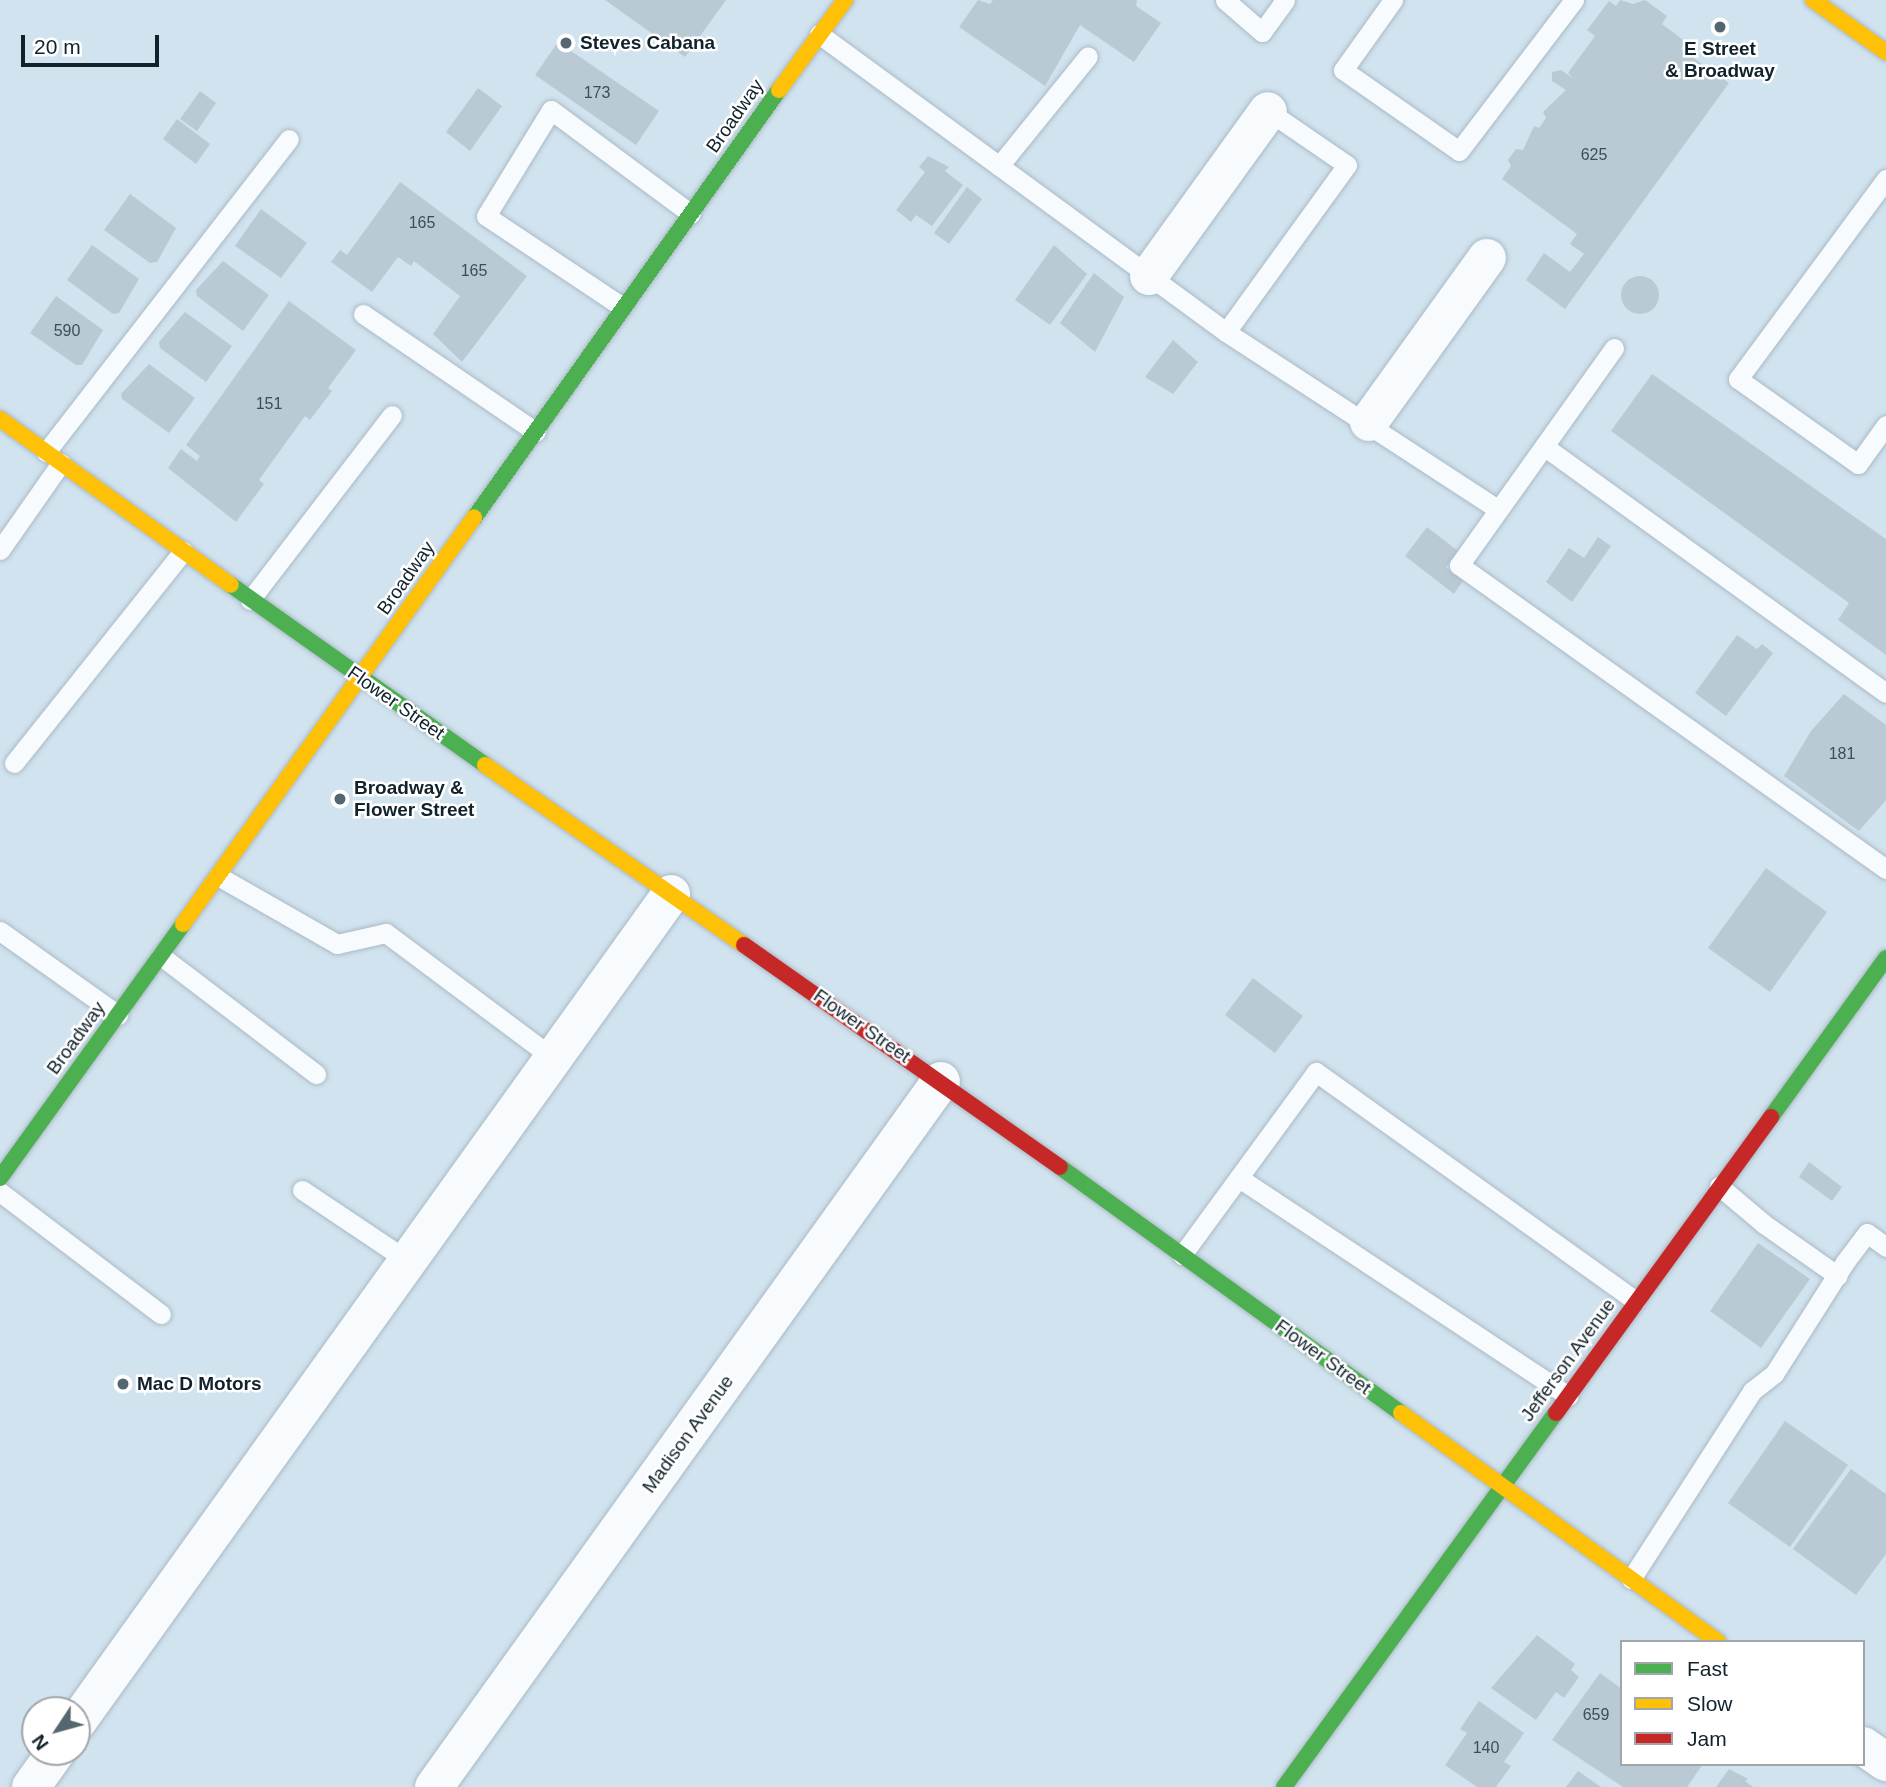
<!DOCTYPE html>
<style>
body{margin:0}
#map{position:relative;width:1886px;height:1787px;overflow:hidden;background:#d1e3ef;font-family:Arial,sans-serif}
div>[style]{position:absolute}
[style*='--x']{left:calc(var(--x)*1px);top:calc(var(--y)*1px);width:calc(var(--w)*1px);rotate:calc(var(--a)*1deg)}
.building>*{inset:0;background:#b9cad5}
.round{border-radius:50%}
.roads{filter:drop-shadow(0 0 2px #aabac5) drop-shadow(0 0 2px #aabac5)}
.lane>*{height:19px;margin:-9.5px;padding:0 9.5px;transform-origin:9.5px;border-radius:9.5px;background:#f8fbfd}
.street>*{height:38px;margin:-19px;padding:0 19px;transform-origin:19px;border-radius:19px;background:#f8fbfd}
.fast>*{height:16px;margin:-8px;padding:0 8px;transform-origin:8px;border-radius:8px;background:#4caf50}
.slow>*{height:16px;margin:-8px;padding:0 8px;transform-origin:8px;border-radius:8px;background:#ffc107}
.jam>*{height:16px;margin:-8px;padding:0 8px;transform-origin:8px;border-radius:8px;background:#c62828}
.dots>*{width:19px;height:19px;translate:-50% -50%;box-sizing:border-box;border:4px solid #fff;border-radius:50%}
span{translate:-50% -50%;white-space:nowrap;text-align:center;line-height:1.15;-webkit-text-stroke:5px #fff;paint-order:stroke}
.number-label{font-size:16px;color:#3d4e58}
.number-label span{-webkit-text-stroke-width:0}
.poi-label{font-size:19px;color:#11222c;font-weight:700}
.left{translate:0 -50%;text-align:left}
.street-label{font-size:19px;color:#11222c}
.legend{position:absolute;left:1620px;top:1640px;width:245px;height:126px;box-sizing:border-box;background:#fff;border:2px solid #a0a7ab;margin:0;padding:9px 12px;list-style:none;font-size:21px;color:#11222c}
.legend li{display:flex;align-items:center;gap:14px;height:35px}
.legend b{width:35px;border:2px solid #a0a7ab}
.north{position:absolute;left:21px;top:1696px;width:70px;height:70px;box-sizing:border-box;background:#fff;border:2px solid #a0a7ab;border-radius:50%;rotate:234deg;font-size:19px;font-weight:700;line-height:28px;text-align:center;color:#11222c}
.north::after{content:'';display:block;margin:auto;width:24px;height:32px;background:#546670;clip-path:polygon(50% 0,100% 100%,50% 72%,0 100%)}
.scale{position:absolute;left:21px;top:35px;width:138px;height:32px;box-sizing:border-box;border:4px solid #11222c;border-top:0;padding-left:9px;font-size:21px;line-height:24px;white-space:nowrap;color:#11222c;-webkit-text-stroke:5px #fff;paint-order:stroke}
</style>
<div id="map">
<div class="building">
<div style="clip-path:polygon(605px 0,726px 0,685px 57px)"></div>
<div style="clip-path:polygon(978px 0,990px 4px,993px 0,1137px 0,1136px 6px,1161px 23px,1134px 62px,1080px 25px,1045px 86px,959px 27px)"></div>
<div style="clip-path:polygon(1620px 0,1633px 4px,1645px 0,1667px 16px,1662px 24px,1686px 42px,1681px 49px,1729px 83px,1565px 309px,1526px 280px,1544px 253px,1570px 272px,1584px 254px,1570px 244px,1577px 234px,1502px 179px,1511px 166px,1508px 160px,1516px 149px,1523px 150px,1534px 126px,1539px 128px,1546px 118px,1543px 112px,1566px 90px,1552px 81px,1552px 72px,1561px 70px,1574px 79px,1568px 73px,1595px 36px,1587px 30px,1609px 1px,1616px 6px)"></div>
<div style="clip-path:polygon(558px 42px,659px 111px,636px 145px,535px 75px)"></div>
<div style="clip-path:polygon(478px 88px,502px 106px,470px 151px,446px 132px)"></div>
<div style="clip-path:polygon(200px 91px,216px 103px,197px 131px,180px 119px)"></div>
<div style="clip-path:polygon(177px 119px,210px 144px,196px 164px,163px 139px)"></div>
<div style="clip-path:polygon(928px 156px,949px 167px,945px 171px,963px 185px,932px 226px,916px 215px,911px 222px,896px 210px,925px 172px,919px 167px)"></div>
<div style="clip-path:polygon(400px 182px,527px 276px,462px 362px,433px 334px,460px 296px,414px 261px,411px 266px,398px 257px,372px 292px,331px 262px,340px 250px,347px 255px)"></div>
<div style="clip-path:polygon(967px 187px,982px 199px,949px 244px,934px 233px)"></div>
<div style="clip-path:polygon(130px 194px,176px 228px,157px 262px,150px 263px,104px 230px)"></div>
<div style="clip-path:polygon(261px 209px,307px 243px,281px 278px,235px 246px)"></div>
<div style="clip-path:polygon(92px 245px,139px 279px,119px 313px,113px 314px,67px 280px)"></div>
<div style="clip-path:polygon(1054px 245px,1087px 274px,1050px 325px,1015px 300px)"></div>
<div style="clip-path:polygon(223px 261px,269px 295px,243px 331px,197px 296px,196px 290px)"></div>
<div style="clip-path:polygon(1094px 273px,1124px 297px,1095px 352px,1060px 323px)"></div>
<div class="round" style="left:1621px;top:276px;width:38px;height:38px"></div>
<div style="clip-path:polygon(56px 296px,103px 330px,82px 365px,76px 365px,30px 333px)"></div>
<div style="clip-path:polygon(289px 301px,356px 350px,328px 388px,332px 391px,310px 420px,305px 416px,259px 480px,264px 484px,236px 522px,168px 468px,181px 449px,197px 461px,200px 456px,186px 445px)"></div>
<div style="clip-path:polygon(185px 312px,232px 346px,206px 382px,160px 348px,159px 342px)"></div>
<div style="clip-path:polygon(1173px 340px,1198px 362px,1173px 394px,1145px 377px)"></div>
<div style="clip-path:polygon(149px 364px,195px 398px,169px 433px,122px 399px,121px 394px)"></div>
<div style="clip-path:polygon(1652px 374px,1886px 539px,1886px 655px,1838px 620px,1849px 603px,1611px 431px)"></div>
<div style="clip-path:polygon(1427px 527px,1458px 551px,1446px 567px,1463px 581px,1454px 594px,1405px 556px)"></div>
<div style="clip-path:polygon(1598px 537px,1611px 546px,1572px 602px,1546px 582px,1569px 548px,1584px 558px)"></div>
<div style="clip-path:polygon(1737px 635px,1757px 649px,1762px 644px,1773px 653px,1726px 716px,1695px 693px)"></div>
<div style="clip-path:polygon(1844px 694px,1886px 725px,1886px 800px,1859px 831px,1784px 776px,1811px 731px)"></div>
<div style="clip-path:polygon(1766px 868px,1827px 912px,1770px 992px,1708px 948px)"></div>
<div style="clip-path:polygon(1253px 978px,1303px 1016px,1275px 1053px,1225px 1015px)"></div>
<div style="clip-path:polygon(1809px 1162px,1842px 1187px,1832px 1201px,1799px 1177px)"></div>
<div style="clip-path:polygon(1758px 1243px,1810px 1279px,1761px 1348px,1710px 1311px)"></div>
<div style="clip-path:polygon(1785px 1421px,1848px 1465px,1790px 1547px,1728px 1503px)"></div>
<div style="clip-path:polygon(1851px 1469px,1886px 1494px,1886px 1554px,1856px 1595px,1793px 1549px)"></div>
<div style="clip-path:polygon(1537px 1635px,1575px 1664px,1571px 1670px,1579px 1677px,1564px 1698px,1556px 1692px,1536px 1720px,1491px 1688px)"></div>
<div style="clip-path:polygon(1600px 1673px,1622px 1689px,1622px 1764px,1703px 1764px,1687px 1787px,1623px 1787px,1552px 1740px)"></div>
<div style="clip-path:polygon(1479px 1701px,1524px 1733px,1504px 1762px,1511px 1766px,1496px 1787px,1477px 1787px,1445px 1765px,1467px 1733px,1460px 1729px)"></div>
<div style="clip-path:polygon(1729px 1769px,1748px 1779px,1745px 1781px,1753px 1787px,1716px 1787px)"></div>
<div style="clip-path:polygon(1578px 1771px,1601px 1787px,1566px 1787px)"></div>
</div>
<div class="roads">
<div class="lane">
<div style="--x:1225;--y:0;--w:49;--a:40.9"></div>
<div style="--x:1262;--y:32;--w:39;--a:-54"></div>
<div style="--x:1393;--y:0;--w:86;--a:125.5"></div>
<div style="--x:1343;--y:70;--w:141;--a:34.9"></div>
<div style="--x:1459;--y:151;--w:190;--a:-52.7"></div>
<div style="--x:819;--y:34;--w:504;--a:36.21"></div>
<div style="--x:1226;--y:332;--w:322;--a:33.1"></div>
<div style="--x:999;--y:166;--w:141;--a:-51"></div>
<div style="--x:1886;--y:179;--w:249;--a:126.5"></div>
<div style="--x:1738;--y:379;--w:147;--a:35.3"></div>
<div style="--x:1858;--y:464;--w:48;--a:-54.3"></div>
<div style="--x:621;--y:306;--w:162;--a:-146.3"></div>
<div style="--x:486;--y:216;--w:124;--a:-58.5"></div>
<div style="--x:551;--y:110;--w:174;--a:36.6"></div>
<div style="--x:363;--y:314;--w:209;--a:34.3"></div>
<div style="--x:1226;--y:332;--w:206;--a:-54.1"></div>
<div style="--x:1347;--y:165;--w:96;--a:-145.6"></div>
<div style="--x:1614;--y:348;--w:267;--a:125.5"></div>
<div style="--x:1459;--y:565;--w:524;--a:35.45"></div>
<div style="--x:1545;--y:447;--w:420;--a:35.8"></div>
<div style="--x:46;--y:452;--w:396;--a:-52.2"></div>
<div style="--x:0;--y:550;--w:106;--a:-55"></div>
<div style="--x:250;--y:600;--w:233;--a:-52.5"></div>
<div style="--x:14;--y:763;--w:271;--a:-51.4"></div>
<div style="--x:218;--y:876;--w:137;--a:29.7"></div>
<div style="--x:337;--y:944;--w:50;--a:-12.7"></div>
<div style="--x:386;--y:933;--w:209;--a:36.8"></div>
<div style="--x:0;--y:931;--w:145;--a:35.4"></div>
<div style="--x:161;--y:956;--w:195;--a:37.3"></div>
<div style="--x:1239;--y:1178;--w:395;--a:33.5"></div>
<div style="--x:1719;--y:1186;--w:59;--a:40.2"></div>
<div style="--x:1764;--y:1224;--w:90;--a:35.1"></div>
<div style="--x:302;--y:1190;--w:128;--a:33.8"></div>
<div style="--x:0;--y:1192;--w:202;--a:37.2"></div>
<div style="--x:1182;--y:1255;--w:227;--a:-53.8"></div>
<div style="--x:1316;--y:1072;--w:393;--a:35.6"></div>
<div style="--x:1631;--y:1579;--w:224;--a:-57.2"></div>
<div style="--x:1752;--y:1391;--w:28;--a:-38"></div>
<div style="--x:1774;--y:1374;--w:133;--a:-57.6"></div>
<div style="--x:1845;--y:1262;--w:36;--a:-53"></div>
<div style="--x:1867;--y:1233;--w:24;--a:36"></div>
</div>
<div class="street">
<div style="--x:1149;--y:276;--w:203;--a:-54.2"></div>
<div style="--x:1369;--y:422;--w:202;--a:-54.3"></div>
<div style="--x:77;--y:1722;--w:1019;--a:-54.34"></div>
<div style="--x:1863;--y:1746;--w:28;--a:35"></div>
<div style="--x:31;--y:1787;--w:43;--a:-54.5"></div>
<div style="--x:434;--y:1787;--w:869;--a:-54.32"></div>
</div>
<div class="fast">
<div style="--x:474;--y:518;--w:526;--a:-54.53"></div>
<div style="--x:231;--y:585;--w:311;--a:35.3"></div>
<div style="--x:1771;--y:1117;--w:196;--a:-54.1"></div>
<div style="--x:1060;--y:1167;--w:420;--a:35.8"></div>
<div style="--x:0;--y:1178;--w:313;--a:-54.2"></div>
<div style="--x:1284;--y:1787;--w:462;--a:-54"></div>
</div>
<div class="slow">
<div style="--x:1813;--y:0;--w:90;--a:35.5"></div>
<div style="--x:779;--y:90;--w:112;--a:-53.7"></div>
<div style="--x:0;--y:419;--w:284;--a:35.7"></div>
<div style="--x:485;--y:765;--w:315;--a:34.8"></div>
<div style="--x:183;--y:924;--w:500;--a:-54.4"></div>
<div style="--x:1401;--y:1413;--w:391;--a:35.8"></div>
</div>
<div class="jam">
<div style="--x:744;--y:945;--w:386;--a:35.1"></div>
<div style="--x:1556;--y:1413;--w:366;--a:-54"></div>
</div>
</div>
<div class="dots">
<div style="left:1720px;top:27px;background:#546670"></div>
<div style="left:566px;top:43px;background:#546670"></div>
<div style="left:340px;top:799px;background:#546670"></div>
<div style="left:123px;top:1384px;background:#546670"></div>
</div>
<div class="number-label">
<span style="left:597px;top:93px">173</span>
<span style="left:1594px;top:155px">625</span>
<span style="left:422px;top:223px">165</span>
<span style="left:474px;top:271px">165</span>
<span style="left:67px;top:331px">590</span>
<span style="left:269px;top:404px">151</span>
<span style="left:1842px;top:754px">181</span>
<span style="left:1596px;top:1715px">659</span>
<span style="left:1486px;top:1748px">140</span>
</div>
<div class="poi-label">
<span class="left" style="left:580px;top:43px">Steves Cabana</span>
<span style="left:1720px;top:60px">E Street<br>&amp; Broadway</span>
<span class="left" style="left:354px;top:799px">Broadway &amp;<br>Flower Street</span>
<span class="left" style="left:137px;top:1384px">Mac D Motors</span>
</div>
<div class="street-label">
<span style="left:735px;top:116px;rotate:-55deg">Broadway</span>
<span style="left:406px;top:578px;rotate:-55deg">Broadway</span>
<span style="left:396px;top:703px;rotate:35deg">Flower Street</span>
<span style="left:862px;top:1026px;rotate:35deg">Flower Street</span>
<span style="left:76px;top:1038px;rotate:-54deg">Broadway</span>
<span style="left:1323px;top:1357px;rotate:36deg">Flower Street</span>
<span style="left:1568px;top:1360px;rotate:-54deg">Jefferson Avenue</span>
<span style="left:688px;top:1434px;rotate:-54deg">Madison Avenue</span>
</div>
<ul class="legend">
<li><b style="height:9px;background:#4caf50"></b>Fast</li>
<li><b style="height:9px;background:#ffc107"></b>Slow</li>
<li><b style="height:9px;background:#c62828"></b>Jam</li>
</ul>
<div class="north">N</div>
<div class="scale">20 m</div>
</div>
